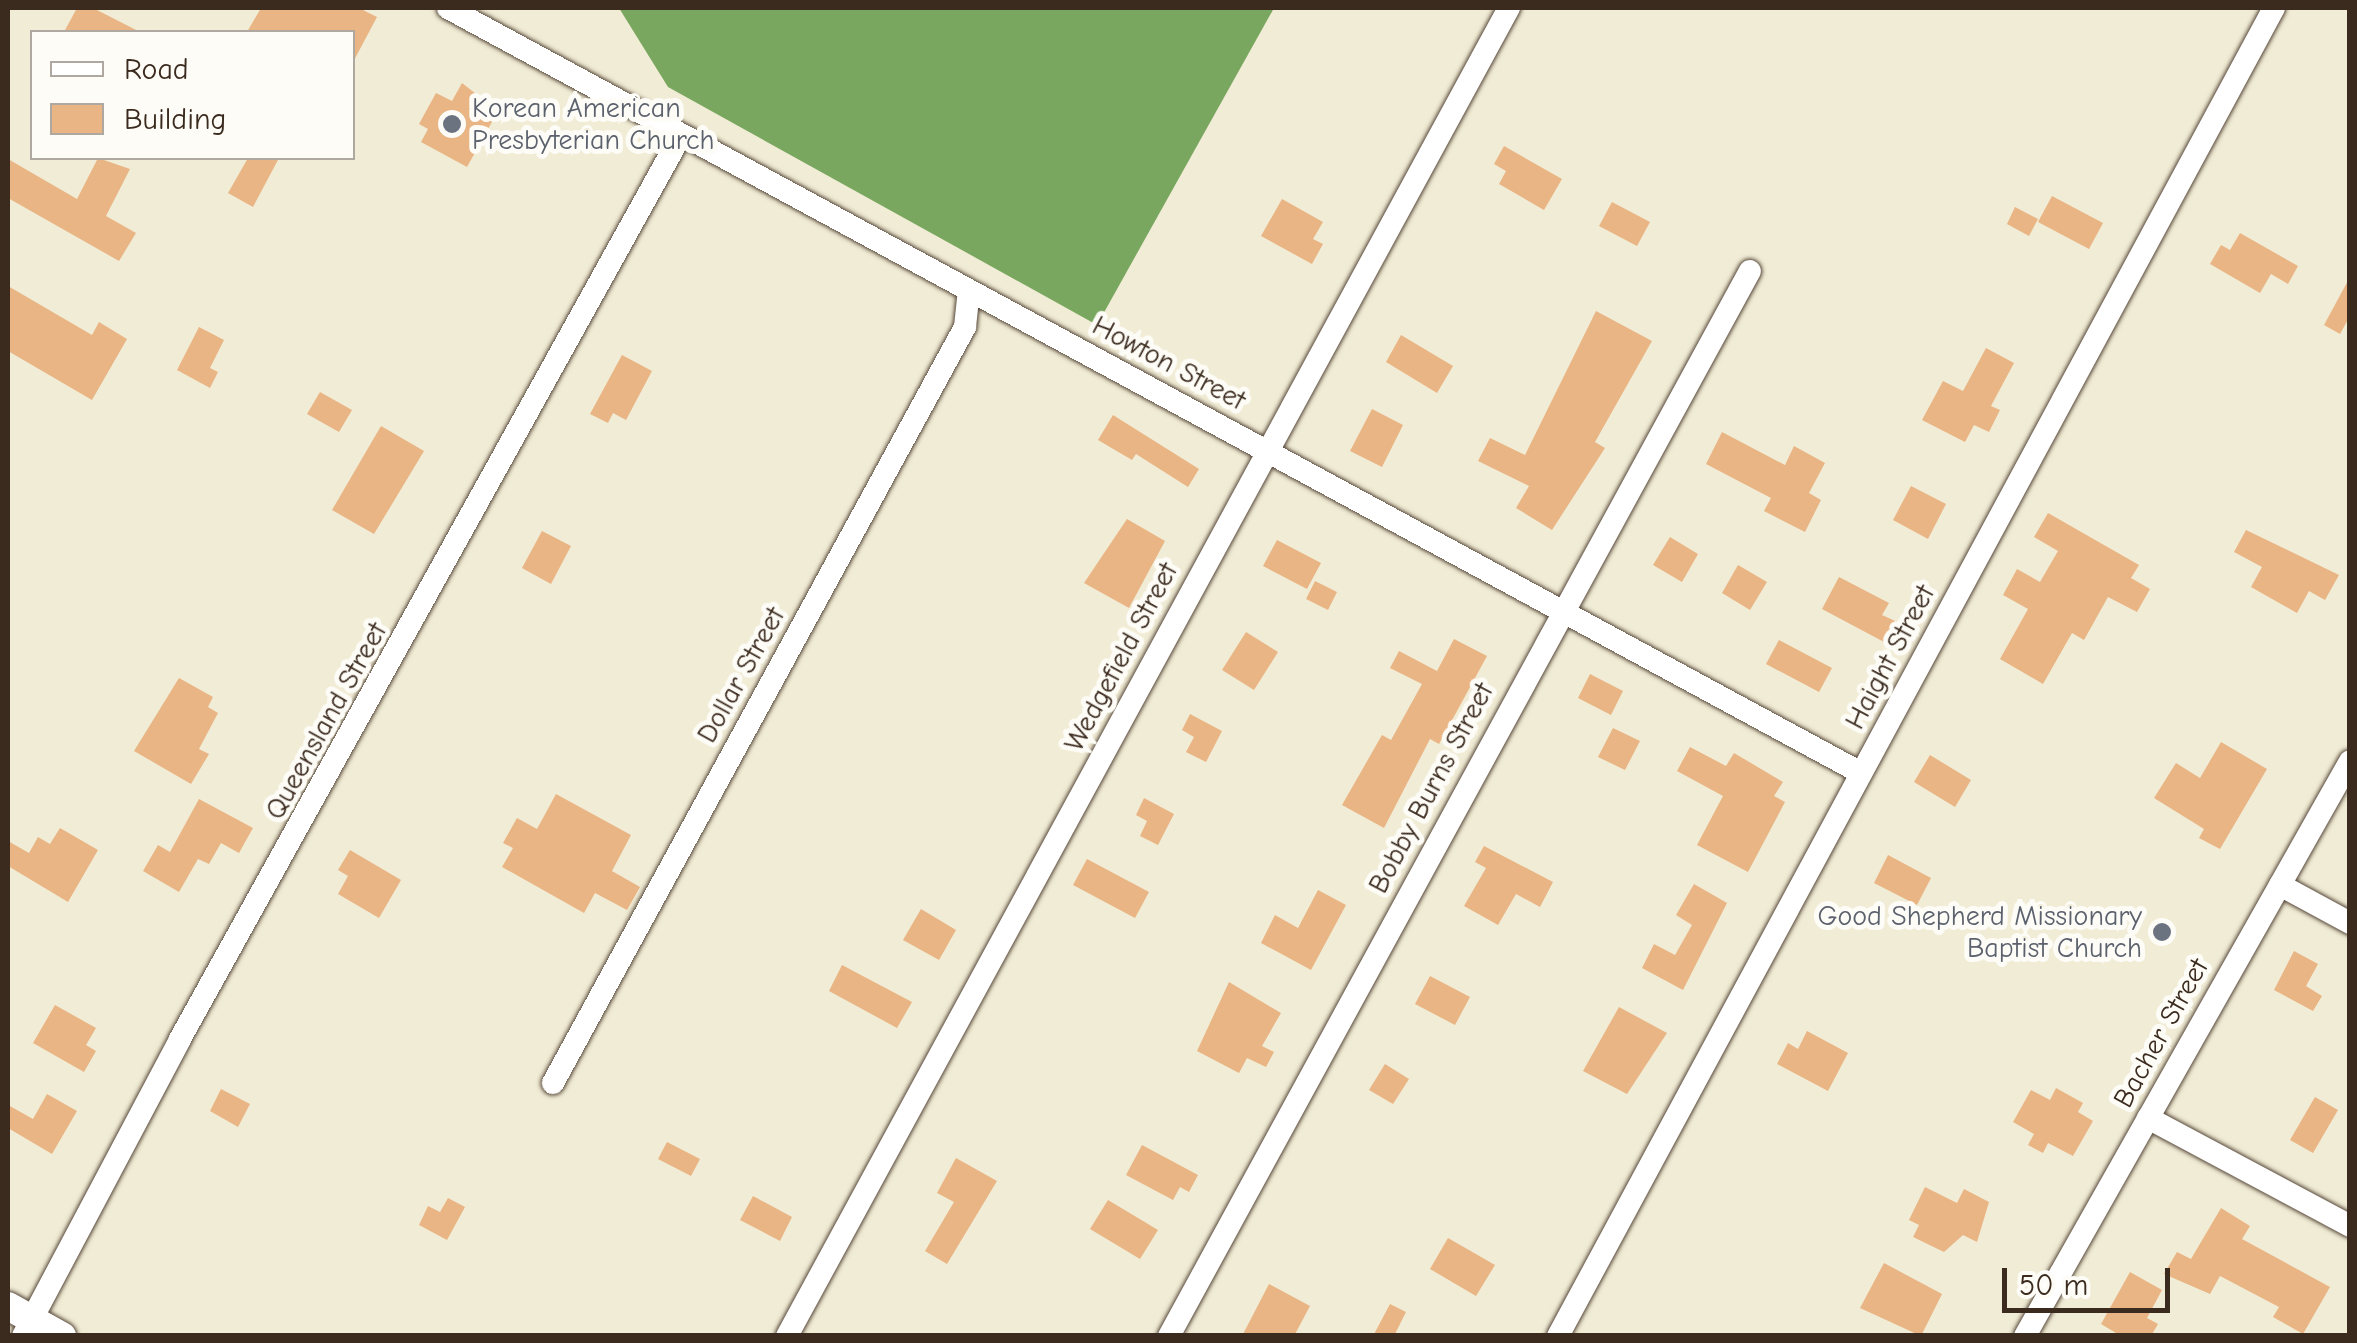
<!DOCTYPE html>
<style>
body{margin:0}
#map{position:relative;width:2357px;height:1343px;overflow:hidden;background:#f1ecd5;font-family:"Comic Neue",sans-serif}
div>[style]{position:absolute}
[style*='--x']{left:calc(var(--x)*1px);top:calc(var(--y)*1px);width:calc(var(--w)*1px);rotate:calc(var(--a)*1deg)}
.forest>*{inset:0;background:#7aa760}
.building>*{inset:0;background:#e9b585}
.roads{filter:drop-shadow(0 0 2px #564739) drop-shadow(0 0 2px #564739)}
.minor>*{height:22px;margin:-11px;padding:0 11px;transform-origin:11px;border-radius:11px;background:#fff}
.tertiary>*{height:28px;margin:-14px;padding:0 14px;transform-origin:14px;border-radius:14px;background:#fff}
.dots>*{width:28px;height:28px;translate:-50% -50%;box-sizing:border-box;border:5px solid #fdfcf7;border-radius:50%}
span{translate:-50% -50%;white-space:nowrap;text-align:center;line-height:1.15;-webkit-text-stroke:10px #fdfcf7;paint-order:stroke}
.worship-label{font-size:28px;color:#5b616d}
.left{translate:0 -50%;text-align:left}
.right{translate:-100% -50%;text-align:right}
.street-label{font-size:28px;color:#3b2a1e}
.frame{position:absolute;inset:0;border:10px solid #3b2a1e;pointer-events:none}
.legend{position:absolute;left:30px;top:30px;width:325px;height:130px;box-sizing:border-box;background:#fdfcf7;border:2px solid #afa8a0;margin:0;padding:12px 18px;list-style:none;font-size:30px;color:#3b2a1e}
.legend li{display:flex;align-items:center;gap:20px;height:50px}
.legend b{width:50px;border:2px solid #afa8a0}
.scale{position:absolute;left:2002px;top:1268px;width:168px;height:45px;box-sizing:border-box;border:5px solid #3b2a1e;border-top:0;padding-left:12px;font-size:30px;line-height:35px;white-space:nowrap;color:#3b2a1e;-webkit-text-stroke:8px #fdfcf7;paint-order:stroke}
</style>
<div id="map">
<div class="forest">
<div style="clip-path:polygon(619px 8px,1274px 8px,1097px 325px,668px 87px)"></div>
</div>
<div class="building">
<div style="clip-path:polygon(77px 8px,93px 8px,140px 32px,64px 32px)"></div>
<div style="clip-path:polygon(261px 8px,359px 8px,377px 17px,352px 64px,352px 32px,247px 32px)"></div>
<div style="clip-path:polygon(462px 83px,498px 111px,467px 167px,421px 142px,428px 129px,419px 124px,436px 93px,452px 101px)"></div>
<div style="clip-path:polygon(1504px 146px,1562px 179px,1544px 210px,1499px 184px,1506px 171px,1494px 164px)"></div>
<div style="clip-path:polygon(98px 158px,130px 169px,106px 216px,136px 233px,119px 261px,8px 198px,8px 159px,77px 199px)"></div>
<div style="clip-path:polygon(248px 158px,279px 158px,253px 207px,228px 193px)"></div>
<div style="clip-path:polygon(2052px 196px,2103px 223px,2089px 249px,2038px 222px)"></div>
<div style="clip-path:polygon(1282px 199px,1323px 222px,1313px 239px,1323px 244px,1312px 264px,1261px 236px)"></div>
<div style="clip-path:polygon(1612px 202px,1650px 222px,1637px 246px,1599px 226px)"></div>
<div style="clip-path:polygon(2015px 207px,2038px 219px,2029px 236px,2007px 224px)"></div>
<div style="clip-path:polygon(2240px 233px,2298px 266px,2288px 284px,2271px 274px,2260px 293px,2210px 264px,2221px 245px,2230px 250px)"></div>
<div style="clip-path:polygon(2350px 277px,2350px 316px,2340px 334px,2324px 325px)"></div>
<div style="clip-path:polygon(8px 286px,92px 335px,99px 322px,127px 339px,92px 400px,8px 351px)"></div>
<div style="clip-path:polygon(1596px 311px,1652px 341px,1595px 442px,1605px 448px,1552px 530px,1516px 508px,1529px 486px,1478px 461px,1490px 438px,1525px 455px)"></div>
<div style="clip-path:polygon(199px 327px,224px 340px,210px 368px,218px 372px,210px 388px,177px 370px)"></div>
<div style="clip-path:polygon(1401px 335px,1453px 366px,1437px 393px,1386px 362px)"></div>
<div style="clip-path:polygon(1986px 348px,2014px 363px,1991px 406px,2000px 410px,1989px 432px,1974px 425px,1965px 442px,1922px 420px,1943px 381px,1963px 391px)"></div>
<div style="clip-path:polygon(622px 355px,652px 371px,626px 420px,613px 413px,608px 423px,590px 414px)"></div>
<div style="clip-path:polygon(320px 392px,352px 410px,339px 432px,307px 414px)"></div>
<div style="clip-path:polygon(1372px 409px,1403px 425px,1382px 467px,1350px 451px)"></div>
<div style="clip-path:polygon(1113px 415px,1199px 469px,1188px 487px,1136px 454px,1132px 460px,1098px 440px)"></div>
<div style="clip-path:polygon(381px 426px,424px 451px,374px 534px,332px 510px)"></div>
<div style="clip-path:polygon(1722px 432px,1785px 465px,1794px 446px,1825px 463px,1809px 493px,1821px 500px,1805px 532px,1764px 511px,1771px 498px,1706px 464px)"></div>
<div style="clip-path:polygon(1911px 486px,1946px 504px,1928px 539px,1893px 520px)"></div>
<div style="clip-path:polygon(2048px 513px,2139px 565px,2131px 578px,2150px 589px,2137px 612px,2108px 597px,2084px 640px,2072px 633px,2043px 684px,2000px 659px,2028px 609px,2003px 595px,2017px 569px,2040px 582px,2058px 551px,2034px 537px)"></div>
<div style="clip-path:polygon(1127px 519px,1165px 541px,1129px 608px,1084px 583px)"></div>
<div style="clip-path:polygon(2246px 530px,2339px 575px,2325px 600px,2309px 591px,2297px 613px,2251px 587px,2262px 567px,2234px 552px)"></div>
<div style="clip-path:polygon(542px 531px,571px 546px,551px 584px,522px 568px)"></div>
<div style="clip-path:polygon(1670px 537px,1698px 554px,1682px 582px,1653px 565px)"></div>
<div style="clip-path:polygon(1277px 540px,1321px 563px,1307px 589px,1263px 566px)"></div>
<div style="clip-path:polygon(1738px 565px,1767px 582px,1750px 610px,1722px 593px)"></div>
<div style="clip-path:polygon(1839px 577px,1889px 603px,1882px 615px,1895px 621px,1884px 642px,1822px 609px)"></div>
<div style="clip-path:polygon(1315px 581px,1337px 592px,1328px 610px,1306px 599px)"></div>
<div style="clip-path:polygon(1246px 632px,1278px 652px,1254px 690px,1222px 670px)"></div>
<div style="clip-path:polygon(1454px 639px,1487px 656px,1439px 744px,1430px 739px,1384px 828px,1342px 805px,1382px 735px,1391px 740px,1422px 684px,1390px 668px,1399px 651px,1437px 671px)"></div>
<div style="clip-path:polygon(1779px 640px,1832px 668px,1819px 692px,1766px 664px)"></div>
<div style="clip-path:polygon(1590px 674px,1623px 691px,1611px 715px,1578px 698px)"></div>
<div style="clip-path:polygon(179px 678px,213px 697px,208px 707px,218px 713px,199px 749px,209px 754px,191px 784px,134px 751px)"></div>
<div style="clip-path:polygon(1190px 714px,1222px 731px,1206px 762px,1186px 752px,1194px 737px,1182px 730px)"></div>
<div style="clip-path:polygon(1613px 728px,1640px 741px,1625px 770px,1598px 757px)"></div>
<div style="clip-path:polygon(2221px 742px,2267px 769px,2220px 849px,2199px 838px,2204px 829px,2154px 798px,2176px 763px,2200px 778px)"></div>
<div style="clip-path:polygon(1690px 747px,1726px 766px,1734px 753px,1783px 782px,1774px 796px,1785px 802px,1748px 872px,1697px 845px,1723px 796px,1677px 771px)"></div>
<div style="clip-path:polygon(1930px 755px,1971px 780px,1955px 807px,1914px 782px)"></div>
<div style="clip-path:polygon(556px 794px,631px 835px,612px 871px,640px 887px,627px 910px,595px 893px,584px 913px,502px 867px,513px 848px,503px 843px,517px 818px,537px 829px)"></div>
<div style="clip-path:polygon(1144px 798px,1174px 814px,1158px 845px,1140px 836px,1147px 821px,1136px 815px)"></div>
<div style="clip-path:polygon(199px 799px,253px 828px,239px 853px,221px 843px,209px 864px,198px 859px,179px 892px,143px 871px,158px 845px,170px 852px)"></div>
<div style="clip-path:polygon(60px 828px,98px 850px,68px 902px,8px 866px,8px 841px,29px 853px,38px 837px,50px 844px)"></div>
<div style="clip-path:polygon(1484px 846px,1553px 882px,1540px 907px,1516px 894px,1498px 925px,1464px 906px,1486px 868px,1475px 862px)"></div>
<div style="clip-path:polygon(350px 850px,401px 880px,379px 918px,338px 894px,348px 876px,338px 870px)"></div>
<div style="clip-path:polygon(1888px 855px,1931px 878px,1917px 905px,1874px 883px)"></div>
<div style="clip-path:polygon(1087px 859px,1149px 892px,1135px 918px,1073px 885px)"></div>
<div style="clip-path:polygon(1694px 884px,1727px 903px,1683px 990px,1642px 968px,1654px 944px,1675px 955px,1692px 925px,1676px 915px)"></div>
<div style="clip-path:polygon(1318px 890px,1346px 905px,1311px 970px,1261px 943px,1275px 915px,1298px 928px)"></div>
<div style="clip-path:polygon(921px 909px,956px 930px,939px 960px,903px 940px)"></div>
<div style="clip-path:polygon(2294px 951px,2318px 964px,2306px 986px,2322px 996px,2313px 1011px,2274px 990px)"></div>
<div style="clip-path:polygon(842px 965px,912px 1002px,897px 1028px,829px 991px)"></div>
<div style="clip-path:polygon(1430px 976px,1470px 997px,1455px 1025px,1415px 1004px)"></div>
<div style="clip-path:polygon(1229px 982px,1281px 1013px,1262px 1046px,1274px 1052px,1266px 1067px,1247px 1058px,1239px 1073px,1197px 1051px)"></div>
<div style="clip-path:polygon(55px 1005px,96px 1028px,86px 1045px,96px 1051px,84px 1072px,33px 1043px)"></div>
<div style="clip-path:polygon(1619px 1007px,1667px 1033px,1627px 1094px,1583px 1071px)"></div>
<div style="clip-path:polygon(1807px 1031px,1848px 1053px,1828px 1091px,1777px 1064px,1788px 1043px,1798px 1049px)"></div>
<div style="clip-path:polygon(1385px 1064px,1409px 1079px,1393px 1104px,1369px 1090px)"></div>
<div style="clip-path:polygon(2056px 1088px,2083px 1103px,2078px 1112px,2093px 1121px,2073px 1156px,2048px 1143px,2043px 1153px,2028px 1145px,2034px 1134px,2013px 1122px,2031px 1090px,2050px 1100px)"></div>
<div style="clip-path:polygon(221px 1089px,250px 1104px,238px 1127px,210px 1111px)"></div>
<div style="clip-path:polygon(47px 1094px,77px 1111px,52px 1154px,8px 1128px,8px 1105px,33px 1119px)"></div>
<div style="clip-path:polygon(2315px 1097px,2338px 1110px,2313px 1153px,2290px 1140px)"></div>
<div style="clip-path:polygon(667px 1142px,700px 1159px,691px 1176px,658px 1159px)"></div>
<div style="clip-path:polygon(1142px 1145px,1198px 1175px,1189px 1192px,1180px 1187px,1173px 1200px,1126px 1175px)"></div>
<div style="clip-path:polygon(956px 1158px,997px 1181px,947px 1264px,925px 1251px,954px 1202px,937px 1193px)"></div>
<div style="clip-path:polygon(1925px 1187px,1957px 1203px,1964px 1189px,1989px 1202px,1977px 1242px,1963px 1235px,1944px 1252px,1913px 1237px,1919px 1225px,1909px 1220px)"></div>
<div style="clip-path:polygon(753px 1196px,792px 1217px,780px 1241px,740px 1220px)"></div>
<div style="clip-path:polygon(448px 1198px,465px 1207px,447px 1240px,419px 1225px,428px 1206px,440px 1212px)"></div>
<div style="clip-path:polygon(1108px 1200px,1158px 1230px,1140px 1259px,1090px 1229px)"></div>
<div style="clip-path:polygon(2221px 1208px,2250px 1226px,2242px 1239px,2330px 1287px,2303px 1334px,2273px 1317px,2279px 1307px,2220px 1276px,2210px 1294px,2164px 1274px,2177px 1252px,2191px 1259px)"></div>
<div style="clip-path:polygon(1448px 1238px,1495px 1265px,1476px 1296px,1430px 1269px)"></div>
<div style="clip-path:polygon(1884px 1263px,1942px 1294px,1921px 1336px,1860px 1308px)"></div>
<div style="clip-path:polygon(2130px 1272px,2162px 1290px,2147px 1318px,2158px 1324px,2151px 1336px,2121px 1336px,2101px 1324px)"></div>
<div style="clip-path:polygon(1269px 1284px,1310px 1306px,1294px 1336px,1242px 1336px)"></div>
<div style="clip-path:polygon(1390px 1304px,1406px 1312px,1394px 1336px,1373px 1336px)"></div>
</div>
<div class="roads">
<div class="minor">
<div style="--x:448;--y:8;--w:1607;--a:28.43"></div>
<div style="--x:2280;--y:885;--w:80;--a:28.5"></div>
<div style="--x:553;--y:1083;--w:861;--a:-61.41"></div>
<div style="--x:965;--y:327;--w:36;--a:-84"></div>
<div style="--x:2148;--y:1118;--w:229;--a:28.1"></div>
<div style="--x:23;--y:1336;--w:336;--a:-62.1"></div>
<div style="--x:180;--y:1039;--w:1034;--a:-61"></div>
<div style="--x:787;--y:1336;--w:1512;--a:-61.47"></div>
<div style="--x:1169;--y:1336;--w:1213;--a:-61.39"></div>
<div style="--x:1558;--y:1336;--w:1509;--a:-61.67"></div>
<div style="--x:2025;--y:1336;--w:660;--a:-60.52"></div>
</div>
<div class="tertiary">
<div style="--x:8;--y:1306;--w:62;--a:29.1"></div>
</div>
</div>
<div class="dots">
<div style="left:452px;top:124px;background:#6b7280"></div>
<div style="left:2162px;top:932px;background:#6b7280"></div>
</div>
<div class="worship-label">
<span class="left" style="left:472px;top:124px">Korean American<br>Presbyterian Church</span>
<span class="right" style="left:2142px;top:932px">Good Shepherd Missionary<br>Baptist Church</span>
</div>
<div class="street-label">
<span style="left:1169px;top:363px;rotate:28deg">Howton Street</span>
<span style="left:1121px;top:657px;rotate:-62deg">Wedgefield Street</span>
<span style="left:1890px;top:657px;rotate:-62deg">Haight Street</span>
<span style="left:741px;top:675px;rotate:-61deg">Dollar Street</span>
<span style="left:326px;top:721px;rotate:-61deg">Queensland Street</span>
<span style="left:1431px;top:788px;rotate:-62deg">Bobby Burns Street</span>
<span style="left:2161px;top:1033px;rotate:-61deg">Bacher Street</span>
</div>
<div class="frame"></div>
<ul class="legend">
<li><b style="height:12px;background:#fff"></b>Road</li>
<li><b style="height:28px;background:#e9b585"></b>Building</li>
</ul>
<div class="scale">50 m</div>
</div>
